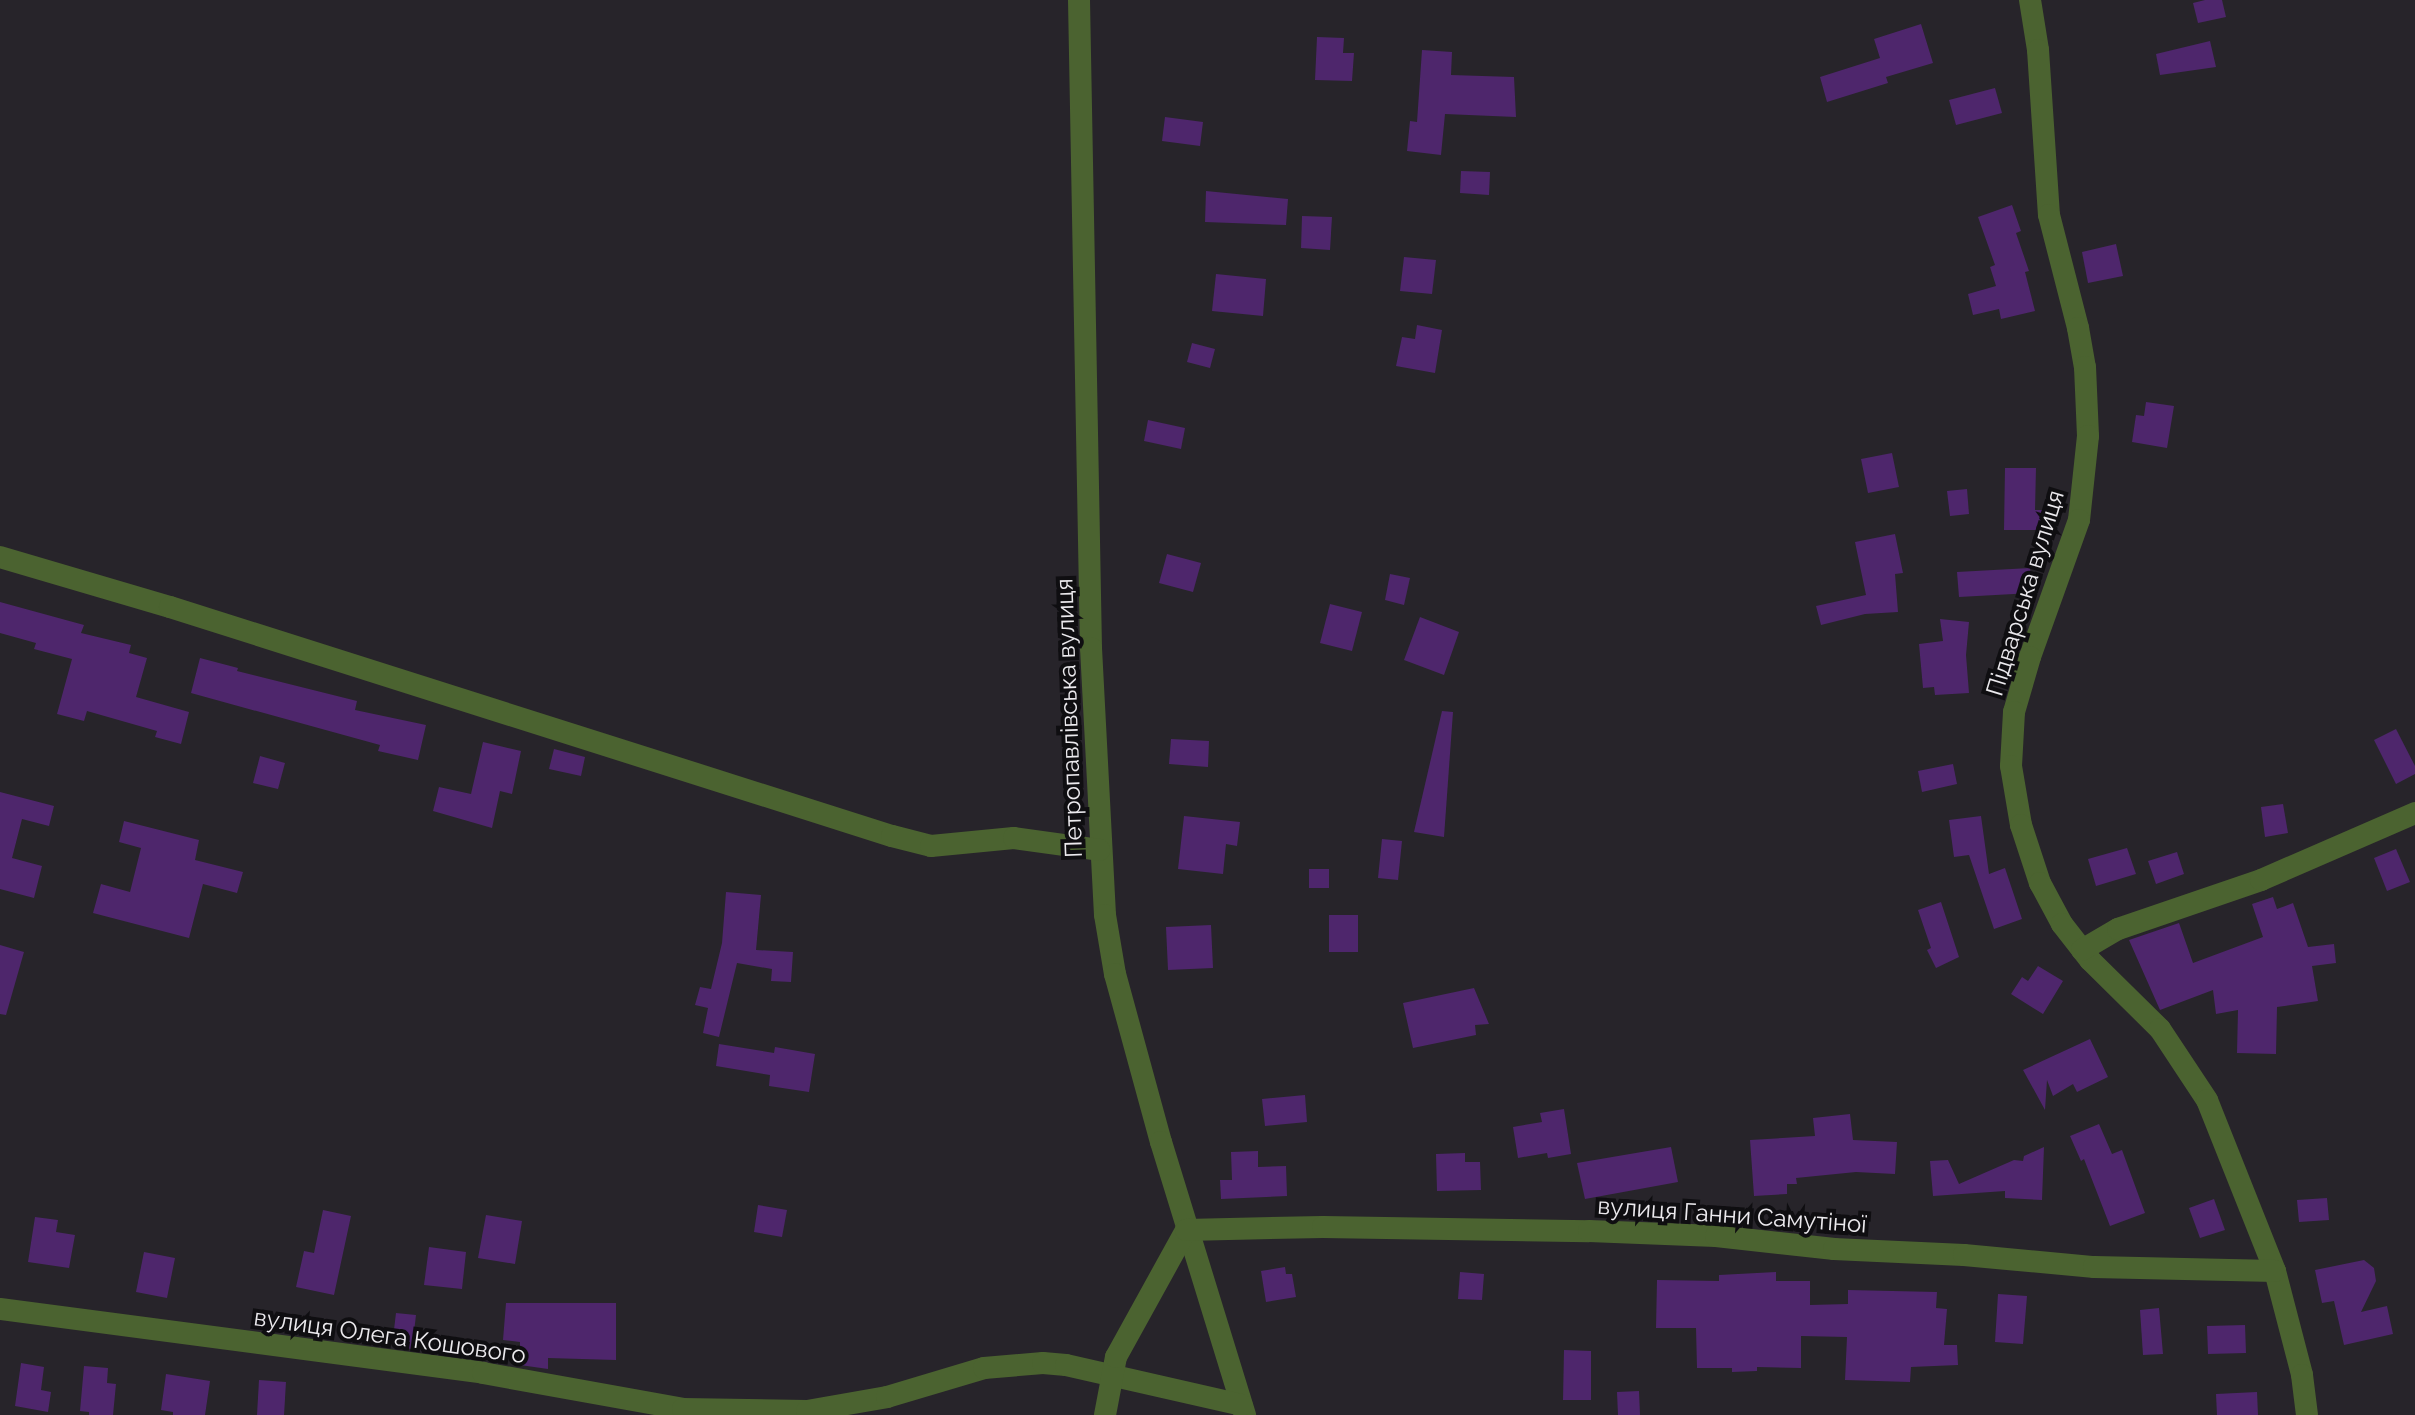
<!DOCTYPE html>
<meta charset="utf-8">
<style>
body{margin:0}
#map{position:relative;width:2415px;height:1415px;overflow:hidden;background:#27242a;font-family:Raleway,sans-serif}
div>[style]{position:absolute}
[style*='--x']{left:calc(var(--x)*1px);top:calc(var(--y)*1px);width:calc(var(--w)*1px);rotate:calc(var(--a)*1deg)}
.building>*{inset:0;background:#4e266c}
.minor>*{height:22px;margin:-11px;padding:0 11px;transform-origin:11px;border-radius:11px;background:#4b6330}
span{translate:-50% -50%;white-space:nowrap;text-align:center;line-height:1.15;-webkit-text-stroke:8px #0f0e11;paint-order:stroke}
.street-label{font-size:24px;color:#eceaee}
</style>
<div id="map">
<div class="building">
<div style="clip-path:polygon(2205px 0,2222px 0,2226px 17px,2198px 23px,2193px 3px)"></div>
<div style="clip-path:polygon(1921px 24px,1933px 63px,1886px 77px,1888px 83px,1827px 102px,1820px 77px,1880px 58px,1874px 39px)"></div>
<div style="clip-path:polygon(1317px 37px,1344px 38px,1343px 53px,1354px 53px,1352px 81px,1315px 80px)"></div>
<div style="clip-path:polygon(2210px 41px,2216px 67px,2160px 75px,2156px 54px)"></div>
<div style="clip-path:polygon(1422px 50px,1452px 52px,1451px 75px,1514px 77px,1516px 117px,1445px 114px,1441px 155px,1407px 151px,1410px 121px,1417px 122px)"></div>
<div style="clip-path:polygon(1995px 88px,2002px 113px,1956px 125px,1949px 100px)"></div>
<div style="clip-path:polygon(1165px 117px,1203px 122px,1200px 146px,1162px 141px)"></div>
<div style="clip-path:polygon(1461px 171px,1490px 172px,1489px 195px,1460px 193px)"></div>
<div style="clip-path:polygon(1206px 191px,1288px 199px,1286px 225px,1205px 222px)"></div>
<div style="clip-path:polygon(2012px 205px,2021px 231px,2016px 233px,2029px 271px,2025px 272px,2035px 311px,2001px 319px,1999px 309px,1973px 315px,1968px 294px,1996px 286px,1990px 267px,1995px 265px,1978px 217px)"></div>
<div style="clip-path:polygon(1302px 216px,1332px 217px,1330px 250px,1301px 248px)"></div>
<div style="clip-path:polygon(2116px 244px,2123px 276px,2088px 283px,2082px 252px)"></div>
<div style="clip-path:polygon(1404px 257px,1436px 260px,1432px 294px,1400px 291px)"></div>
<div style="clip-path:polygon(1216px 274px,1266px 279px,1263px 316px,1212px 311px)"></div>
<div style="clip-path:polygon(1417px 325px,1442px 330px,1435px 373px,1396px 366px,1402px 337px,1415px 339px)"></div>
<div style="clip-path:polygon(1192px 343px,1215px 349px,1210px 368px,1187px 362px)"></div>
<div style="clip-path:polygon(2146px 402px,2174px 406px,2167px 448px,2132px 442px,2136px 415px,2144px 416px)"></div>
<div style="clip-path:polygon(1148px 420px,1185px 428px,1181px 449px,1144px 441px)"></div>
<div style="clip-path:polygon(1892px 453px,1899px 487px,1868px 493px,1861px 459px)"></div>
<div style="clip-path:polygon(2005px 468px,2036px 468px,2035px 510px,2049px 510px,2049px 530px,2004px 530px)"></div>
<div style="clip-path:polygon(1967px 489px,1969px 514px,1950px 516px,1947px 491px)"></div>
<div style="clip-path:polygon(1895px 534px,1903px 573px,1895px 574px,1898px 612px,1865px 614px,1821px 625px,1816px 606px,1866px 595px,1855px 542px)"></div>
<div style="clip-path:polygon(1167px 554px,1201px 563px,1193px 592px,1159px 583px)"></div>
<div style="clip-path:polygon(2030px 568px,2032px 593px,1959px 597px,1957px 572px)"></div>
<div style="clip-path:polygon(1390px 574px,1410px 578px,1404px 605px,1385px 600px)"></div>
<div style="clip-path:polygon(0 602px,84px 625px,81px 633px,131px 645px,129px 653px,147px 658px,136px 697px,189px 712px,181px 744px,155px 737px,157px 731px,87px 711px,84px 721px,57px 714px,72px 659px,34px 649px,36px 643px,0 633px)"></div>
<div style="clip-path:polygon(1330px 604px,1362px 612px,1352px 651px,1320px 643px)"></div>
<div style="clip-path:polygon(1420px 617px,1459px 632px,1444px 675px,1404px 660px)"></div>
<div style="clip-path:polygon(1940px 619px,1969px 622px,1966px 655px,1969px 693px,1935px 695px,1934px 687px,1923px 688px,1919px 644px,1943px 641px)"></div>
<div style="clip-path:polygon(200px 658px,238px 668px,237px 671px,357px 701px,355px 710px,426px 725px,418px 760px,378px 751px,380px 745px,191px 693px)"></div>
<div style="clip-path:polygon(1442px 711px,1453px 712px,1444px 837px,1414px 832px)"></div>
<div style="clip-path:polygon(2396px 729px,2415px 766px,2415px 774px,2396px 784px,2374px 740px)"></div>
<div style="clip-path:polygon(1171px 739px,1209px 741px,1208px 767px,1169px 764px)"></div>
<div style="clip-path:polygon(483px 742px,521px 751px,512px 794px,500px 791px,492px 828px,433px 811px,439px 787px,471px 794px)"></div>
<div style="clip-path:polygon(554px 749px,585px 757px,581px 776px,549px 769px)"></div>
<div style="clip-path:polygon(260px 756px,285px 763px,278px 789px,253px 783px)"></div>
<div style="clip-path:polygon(1953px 764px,1957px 784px,1922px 792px,1918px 771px)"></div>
<div style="clip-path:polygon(0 792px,54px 806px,49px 826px,22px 819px,12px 858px,42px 866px,34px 898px,0 889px)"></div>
<div style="clip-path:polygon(2283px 804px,2288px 833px,2265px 837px,2261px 807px)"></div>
<div style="clip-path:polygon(1184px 816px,1240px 822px,1237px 846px,1226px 844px,1223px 874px,1178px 869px)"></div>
<div style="clip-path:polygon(1981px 816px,1989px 874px,2005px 868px,2022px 919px,1994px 929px,1969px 855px,1954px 857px,1949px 820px)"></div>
<div style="clip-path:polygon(124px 821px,199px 840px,195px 860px,243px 872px,237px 893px,203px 884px,189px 938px,93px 913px,101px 884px,130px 892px,141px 848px,119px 842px)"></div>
<div style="clip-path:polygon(1382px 839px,1402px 841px,1398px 880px,1378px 878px)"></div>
<div style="clip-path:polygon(2127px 848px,2136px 874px,2096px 886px,2088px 859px)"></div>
<div style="clip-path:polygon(2396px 849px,2410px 882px,2387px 891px,2374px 858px)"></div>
<div style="clip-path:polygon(2177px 852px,2184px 874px,2156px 884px,2148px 861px)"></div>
<div style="clip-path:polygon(1309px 869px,1329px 869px,1329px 888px,1309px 888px)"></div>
<div style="clip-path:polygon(726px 892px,761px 895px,756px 950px,793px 952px,791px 982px,771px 981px,772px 969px,737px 963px,719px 1037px,703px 1033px,708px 1008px,695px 1005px,700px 987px,711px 989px,722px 943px)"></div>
<div style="clip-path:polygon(2273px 897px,2277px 909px,2293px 903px,2308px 947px,2334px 944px,2336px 963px,2312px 966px,2318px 1001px,2277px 1007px,2276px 1054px,2237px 1053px,2238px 1010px,2216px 1014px,2213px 990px,2160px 1010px,2129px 940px,2179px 923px,2193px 963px,2263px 937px,2252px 904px)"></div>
<div style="clip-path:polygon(1941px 902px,1959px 957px,1936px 968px,1927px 950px,1931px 948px,1918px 910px)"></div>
<div style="clip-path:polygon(1329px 915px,1358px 915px,1358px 952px,1329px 952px)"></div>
<div style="clip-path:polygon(1211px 925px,1213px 968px,1168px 970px,1166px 927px)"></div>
<div style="clip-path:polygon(0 945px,24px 952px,6px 1015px,0 1014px)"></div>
<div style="clip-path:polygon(2038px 966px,2063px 981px,2043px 1014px,2011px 994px,2022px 977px,2028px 981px)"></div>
<div style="clip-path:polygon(1474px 988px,1489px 1024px,1475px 1025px,1476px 1035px,1413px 1048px,1403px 1003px)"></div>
<div style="clip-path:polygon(2090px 1039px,2108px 1077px,2077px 1092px,2073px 1084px,2053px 1096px,2047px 1080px,2045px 1110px,2023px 1070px)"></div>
<div style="clip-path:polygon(719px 1044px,774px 1053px,775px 1047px,815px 1054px,809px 1092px,769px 1086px,770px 1075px,716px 1066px)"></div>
<div style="clip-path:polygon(1305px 1095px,1307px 1122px,1265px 1126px,1262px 1099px)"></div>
<div style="clip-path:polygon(1564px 1109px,1571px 1154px,1548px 1158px,1547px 1153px,1518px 1158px,1513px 1127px,1542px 1122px,1540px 1113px)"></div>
<div style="clip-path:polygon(1850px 1114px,1853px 1140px,1897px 1142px,1895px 1174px,1856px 1172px,1796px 1178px,1797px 1184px,1787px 1184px,1787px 1194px,1754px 1196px,1750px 1140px,1815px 1136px,1813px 1118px)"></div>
<div style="clip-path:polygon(2099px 1124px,2112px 1154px,2122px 1150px,2145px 1213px,2110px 1226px,2084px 1159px,2081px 1161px,2070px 1136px)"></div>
<div style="clip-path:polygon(1671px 1147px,1678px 1182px,1585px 1199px,1577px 1163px)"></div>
<div style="clip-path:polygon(2044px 1147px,2042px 1200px,2005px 1198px,2005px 1191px,1933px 1196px,1930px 1161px,1948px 1160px,1959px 1184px,2014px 1160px,2023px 1161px,2024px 1156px)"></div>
<div style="clip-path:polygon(1258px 1151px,1258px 1167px,1286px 1166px,1287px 1196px,1221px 1199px,1220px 1180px,1232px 1180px,1231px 1152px)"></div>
<div style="clip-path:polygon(1465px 1153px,1465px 1162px,1480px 1162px,1481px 1190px,1437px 1191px,1436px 1154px)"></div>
<div style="clip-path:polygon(2327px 1198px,2329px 1220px,2299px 1222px,2297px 1200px)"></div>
<div style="clip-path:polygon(2214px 1199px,2225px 1230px,2200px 1238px,2189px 1208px)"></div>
<div style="clip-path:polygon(758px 1205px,787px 1210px,782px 1237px,754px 1232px)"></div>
<div style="clip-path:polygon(323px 1210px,351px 1216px,334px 1295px,296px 1287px,304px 1251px,314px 1253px)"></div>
<div style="clip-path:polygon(486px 1215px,522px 1221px,515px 1264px,478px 1258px)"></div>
<div style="clip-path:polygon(35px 1217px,58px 1220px,56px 1232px,75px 1235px,69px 1268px,28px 1262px)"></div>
<div style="clip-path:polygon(429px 1247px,466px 1252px,462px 1289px,424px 1285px)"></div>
<div style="clip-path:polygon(144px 1252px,175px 1258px,167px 1298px,136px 1292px)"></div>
<div style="clip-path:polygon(2364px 1260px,2374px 1268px,2376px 1281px,2361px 1312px,2387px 1306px,2393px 1334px,2344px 1345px,2334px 1301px,2322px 1303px,2315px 1270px)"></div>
<div style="clip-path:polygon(1285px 1267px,1286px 1274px,1292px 1274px,1296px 1297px,1266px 1302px,1261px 1271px)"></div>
<div style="clip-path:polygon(1460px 1272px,1484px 1274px,1482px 1300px,1458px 1299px)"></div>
<div style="clip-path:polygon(1776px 1272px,1776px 1281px,1810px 1281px,1810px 1305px,1848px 1304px,1848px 1290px,1937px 1292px,1936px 1308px,1947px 1309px,1944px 1345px,1957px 1345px,1958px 1365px,1911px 1367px,1910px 1382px,1845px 1380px,1847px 1337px,1801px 1336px,1801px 1368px,1757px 1367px,1757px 1371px,1732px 1372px,1732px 1368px,1697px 1368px,1696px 1328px,1656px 1328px,1657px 1280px,1719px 1281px,1719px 1275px)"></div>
<div style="clip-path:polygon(1998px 1294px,2027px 1296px,2023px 1344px,1995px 1342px)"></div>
<div style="clip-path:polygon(506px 1303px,616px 1303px,616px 1360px,548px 1358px,548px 1369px,520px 1365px,520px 1342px,503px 1340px)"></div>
<div style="clip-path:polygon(2159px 1308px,2163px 1354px,2143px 1355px,2140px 1310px)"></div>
<div style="clip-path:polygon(396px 1313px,416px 1315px,412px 1349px,392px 1346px)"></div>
<div style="clip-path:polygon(2245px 1325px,2246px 1353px,2208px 1354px,2207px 1326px)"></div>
<div style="clip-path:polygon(1564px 1350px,1591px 1351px,1591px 1400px,1563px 1400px)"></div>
<div style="clip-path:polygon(21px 1363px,44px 1367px,41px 1390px,51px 1392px,48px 1412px,15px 1406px)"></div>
<div style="clip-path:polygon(84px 1366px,108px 1368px,107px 1383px,116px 1384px,113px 1415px,89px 1415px,89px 1412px,80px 1411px)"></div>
<div style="clip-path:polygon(166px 1374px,210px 1381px,205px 1415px,173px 1415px,173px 1412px,161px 1410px)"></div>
<div style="clip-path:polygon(259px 1380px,286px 1382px,284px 1415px,257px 1415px)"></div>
<div style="clip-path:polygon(1639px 1391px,1640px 1415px,1618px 1415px,1617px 1392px)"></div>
<div style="clip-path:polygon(2257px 1392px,2258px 1415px,2217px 1415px,2216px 1394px)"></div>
</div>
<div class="minor">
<div style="--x:1079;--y:0;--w:648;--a:88.94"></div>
<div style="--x:1091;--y:648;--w:267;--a:87"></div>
<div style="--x:1105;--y:915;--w:60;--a:80.4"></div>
<div style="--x:1115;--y:974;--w:174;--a:74.7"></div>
<div style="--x:1161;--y:1142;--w:286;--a:72.9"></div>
<div style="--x:2030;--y:0;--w:51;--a:80.9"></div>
<div style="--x:2038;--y:50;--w:165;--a:86.2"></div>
<div style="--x:2049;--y:215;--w:117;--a:75.6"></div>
<div style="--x:2078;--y:328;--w:40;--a:80"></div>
<div style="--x:2085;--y:367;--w:69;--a:87.5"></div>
<div style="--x:2088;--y:436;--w:84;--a:96.1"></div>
<div style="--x:2079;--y:520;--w:145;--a:109.7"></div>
<div style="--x:2030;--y:657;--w:57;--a:106.2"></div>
<div style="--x:2014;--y:712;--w:54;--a:93.2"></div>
<div style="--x:2011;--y:766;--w:60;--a:80.4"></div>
<div style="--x:2021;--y:825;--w:61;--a:71.9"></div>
<div style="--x:2040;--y:883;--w:47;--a:61.8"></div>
<div style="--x:2062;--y:924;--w:46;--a:52.1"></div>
<div style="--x:2090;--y:960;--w:98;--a:44.6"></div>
<div style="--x:2160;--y:1029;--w:85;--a:56.5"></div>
<div style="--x:2207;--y:1100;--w:184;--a:68.3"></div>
<div style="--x:2275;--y:1271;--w:107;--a:75.4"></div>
<div style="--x:2302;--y:1375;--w:40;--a:82.9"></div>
<div style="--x:0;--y:557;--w:177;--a:16.4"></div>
<div style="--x:170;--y:607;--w:757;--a:17.6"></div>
<div style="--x:892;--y:836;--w:40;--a:14.4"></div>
<div style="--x:931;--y:846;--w:83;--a:-5.5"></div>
<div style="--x:1014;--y:838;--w:86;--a:8"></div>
<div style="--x:2082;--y:950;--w:42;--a:-30.3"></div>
<div style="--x:2118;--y:929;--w:151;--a:-18.9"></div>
<div style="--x:2261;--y:880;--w:168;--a:-23.5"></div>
<div style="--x:0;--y:1309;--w:487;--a:7.5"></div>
<div style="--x:483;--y:1373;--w:203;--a:10.2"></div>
<div style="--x:683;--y:1409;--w:124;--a:0.9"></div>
<div style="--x:807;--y:1411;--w:81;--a:-9.9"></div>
<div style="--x:887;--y:1397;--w:101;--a:-16.6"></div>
<div style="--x:984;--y:1368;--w:59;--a:-4.8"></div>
<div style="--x:1043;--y:1363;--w:23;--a:5"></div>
<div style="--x:1066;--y:1365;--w:180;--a:12.8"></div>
<div style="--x:1105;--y:1415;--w:59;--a:-79.3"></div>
<div style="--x:1116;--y:1357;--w:145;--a:-61.1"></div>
<div style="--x:1186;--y:1230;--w:137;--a:-1.3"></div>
<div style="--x:1323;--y:1227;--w:266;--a:0.9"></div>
<div style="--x:1589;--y:1231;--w:127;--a:2.3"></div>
<div style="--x:1716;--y:1236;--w:119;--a:6.3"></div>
<div style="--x:1834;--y:1249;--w:130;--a:2.6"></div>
<div style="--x:1964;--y:1255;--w:131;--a:5.3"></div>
<div style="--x:2094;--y:1267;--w:181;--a:1.3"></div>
</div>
<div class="street-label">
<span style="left:2025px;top:593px;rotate:-73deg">Підварська вулиця</span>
<span style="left:1069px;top:718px;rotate:-92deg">Петропавлівська вулиця</span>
<span style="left:1732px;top:1215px;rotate:4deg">вулиця Ганни Самутіної</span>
<span style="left:390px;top:1336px;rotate:8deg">вулиця Олега Кошового</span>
</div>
</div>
